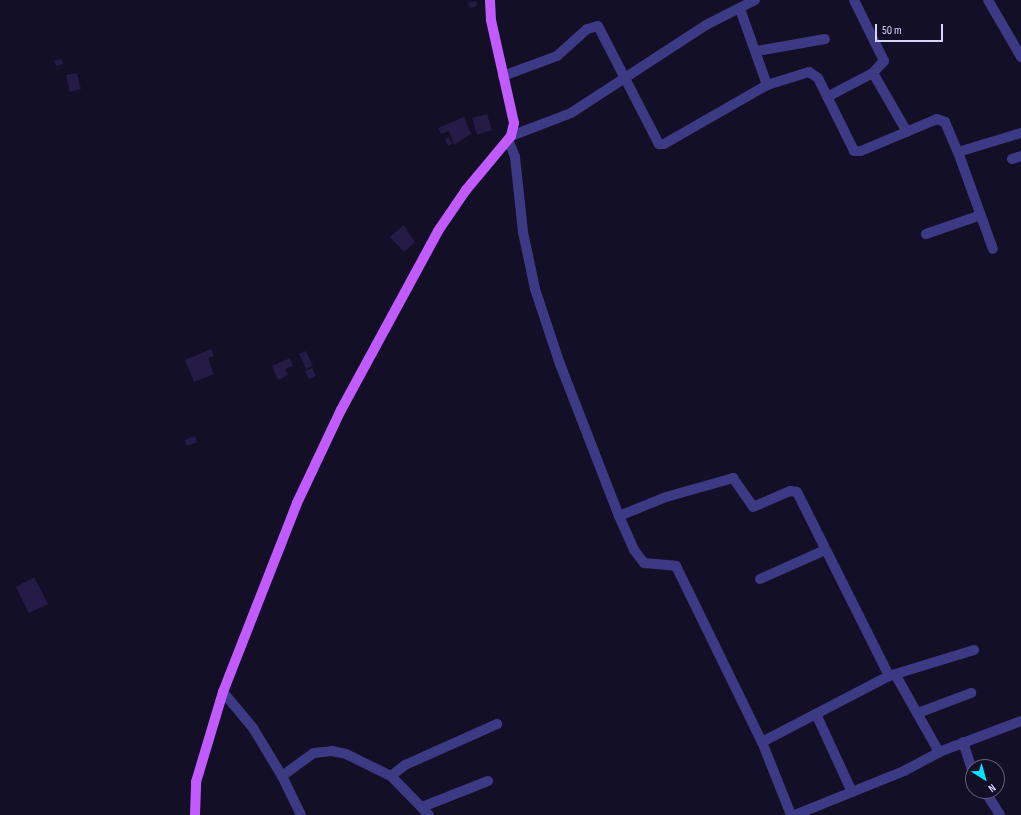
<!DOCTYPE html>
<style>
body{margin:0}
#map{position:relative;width:1021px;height:815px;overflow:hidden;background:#130f26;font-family:"Sofia Sans Condensed",sans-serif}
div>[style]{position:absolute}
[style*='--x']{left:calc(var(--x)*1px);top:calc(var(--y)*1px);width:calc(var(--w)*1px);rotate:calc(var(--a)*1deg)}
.building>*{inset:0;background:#241b47}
.minor>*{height:10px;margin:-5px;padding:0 5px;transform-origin:5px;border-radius:5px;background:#3d3a85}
.major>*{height:10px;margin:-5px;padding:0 5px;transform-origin:5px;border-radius:5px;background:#c25bff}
span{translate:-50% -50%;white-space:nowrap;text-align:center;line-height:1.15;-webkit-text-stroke:3px #130f26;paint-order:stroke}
.north{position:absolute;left:965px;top:759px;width:40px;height:40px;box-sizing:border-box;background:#130f26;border:1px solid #625e7d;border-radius:50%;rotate:143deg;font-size:11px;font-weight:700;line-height:16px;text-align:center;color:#d9d4ff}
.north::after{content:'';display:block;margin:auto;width:14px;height:18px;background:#00e5ff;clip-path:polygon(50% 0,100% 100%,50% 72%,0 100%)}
.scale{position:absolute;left:875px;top:24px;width:68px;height:18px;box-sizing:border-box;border:2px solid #d9d4ff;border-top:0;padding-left:5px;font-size:12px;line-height:14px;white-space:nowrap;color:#d9d4ff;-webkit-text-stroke:3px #130f26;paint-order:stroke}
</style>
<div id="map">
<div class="building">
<div style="clip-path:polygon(476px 1px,477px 6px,470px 8px,468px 3px)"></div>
<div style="clip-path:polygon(62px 59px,63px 64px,56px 66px,54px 61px)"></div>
<div style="clip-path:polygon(77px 73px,81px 89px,70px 92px,66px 75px)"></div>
<div style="clip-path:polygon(487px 114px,492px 130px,477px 135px,472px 118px)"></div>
<div style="clip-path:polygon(464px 117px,471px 134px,454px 145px,449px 131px,441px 134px,438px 128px)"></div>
<div style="clip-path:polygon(449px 137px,452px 144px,448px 146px,445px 139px)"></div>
<div style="clip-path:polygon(404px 225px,415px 242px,404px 252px,390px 237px)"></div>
<div style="clip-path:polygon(211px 349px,214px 356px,208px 358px,214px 374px,194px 382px,185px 360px)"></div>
<div style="clip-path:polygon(306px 351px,313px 366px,306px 369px,299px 354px)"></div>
<div style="clip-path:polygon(290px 358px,293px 366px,285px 369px,288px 375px,278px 380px,272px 366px)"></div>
<div style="clip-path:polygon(312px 368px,316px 376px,309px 379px,305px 371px)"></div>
<div style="clip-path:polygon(195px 436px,197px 442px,187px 446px,185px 440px)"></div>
<div style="clip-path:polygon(34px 577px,48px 604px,29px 613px,16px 587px)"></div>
</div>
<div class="minor">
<div style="--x:854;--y:0;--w:68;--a:63.8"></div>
<div style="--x:884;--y:61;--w:16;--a:133"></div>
<div style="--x:873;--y:73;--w:68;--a:60"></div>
<div style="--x:988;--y:0;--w:66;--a:59.9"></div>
<div style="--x:740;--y:9;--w:81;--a:70.4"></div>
<div style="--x:757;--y:51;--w:69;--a:-10"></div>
<div style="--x:503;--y:76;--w:58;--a:-20.3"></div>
<div style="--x:557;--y:56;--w:40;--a:-42"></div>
<div style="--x:587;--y:29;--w:11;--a:-15"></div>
<div style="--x:598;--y:26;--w:133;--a:62.7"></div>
<div style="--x:659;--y:144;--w:5;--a:0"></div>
<div style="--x:664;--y:144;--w:119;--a:-29.8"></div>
<div style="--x:767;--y:85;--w:44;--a:-17.2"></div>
<div style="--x:809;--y:72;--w:11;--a:34"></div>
<div style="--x:818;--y:78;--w:81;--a:63.7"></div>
<div style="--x:854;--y:151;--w:7;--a:0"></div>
<div style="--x:861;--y:151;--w:82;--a:-22.8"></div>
<div style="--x:937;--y:119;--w:9;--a:21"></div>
<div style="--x:945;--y:122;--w:33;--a:67"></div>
<div style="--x:958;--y:152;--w:66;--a:-16.8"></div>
<div style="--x:827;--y:97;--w:52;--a:-27.6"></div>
<div style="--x:511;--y:136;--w:64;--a:-21"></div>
<div style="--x:571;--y:113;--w:161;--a:-33.1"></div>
<div style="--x:706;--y:25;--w:55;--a:-27"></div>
<div style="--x:509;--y:142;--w:16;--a:68"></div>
<div style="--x:515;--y:157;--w:75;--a:83.9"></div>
<div style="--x:523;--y:232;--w:58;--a:78.1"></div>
<div style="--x:535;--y:289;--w:79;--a:71.6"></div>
<div style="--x:560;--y:364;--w:163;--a:68.8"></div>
<div style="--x:619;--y:516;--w:37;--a:66"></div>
<div style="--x:634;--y:550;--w:16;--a:52"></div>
<div style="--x:644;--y:563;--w:32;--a:5"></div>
<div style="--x:676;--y:566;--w:196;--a:64"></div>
<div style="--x:762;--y:742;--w:79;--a:68.3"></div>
<div style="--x:958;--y:152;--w:103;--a:70.2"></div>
<div style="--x:1012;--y:159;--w:9;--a:-18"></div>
<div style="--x:926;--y:234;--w:58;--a:-19.1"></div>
<div style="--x:619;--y:516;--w:51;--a:-22"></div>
<div style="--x:666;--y:497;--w:70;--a:-15.8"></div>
<div style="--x:733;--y:478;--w:35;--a:55"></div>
<div style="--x:753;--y:507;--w:40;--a:-23.4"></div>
<div style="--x:790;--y:491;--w:7;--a:8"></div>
<div style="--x:797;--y:492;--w:206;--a:63.4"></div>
<div style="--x:760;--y:579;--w:71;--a:-24"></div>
<div style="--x:895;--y:674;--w:90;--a:60.6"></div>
<div style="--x:223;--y:692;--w:47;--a:50.2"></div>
<div style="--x:253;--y:728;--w:56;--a:58.9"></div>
<div style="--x:282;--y:776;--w:43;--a:64"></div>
<div style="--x:918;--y:713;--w:57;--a:-20.7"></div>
<div style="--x:816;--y:714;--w:86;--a:65.2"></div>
<div style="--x:762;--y:742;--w:143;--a:-27.5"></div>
<div style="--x:889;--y:676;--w:89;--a:-17"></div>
<div style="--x:963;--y:742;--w:32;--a:72"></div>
<div style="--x:282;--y:776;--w:39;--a:-36"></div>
<div style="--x:314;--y:753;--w:18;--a:-6"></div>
<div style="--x:332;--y:751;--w:14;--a:12"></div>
<div style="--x:346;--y:754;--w:50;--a:26.1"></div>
<div style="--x:391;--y:776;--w:54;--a:45.7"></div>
<div style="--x:391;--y:776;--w:18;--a:-38"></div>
<div style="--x:405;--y:765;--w:101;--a:-24"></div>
<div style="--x:985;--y:791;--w:28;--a:58"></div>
<div style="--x:422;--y:807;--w:71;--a:-21.5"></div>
<div style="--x:795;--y:815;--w:118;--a:-22"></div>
<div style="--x:904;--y:771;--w:40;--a:-28"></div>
<div style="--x:939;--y:752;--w:88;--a:-20.7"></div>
</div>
<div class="major">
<div style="--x:195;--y:815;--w:33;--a:-88"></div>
<div style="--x:196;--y:782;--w:94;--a:-73.3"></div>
<div style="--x:223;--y:692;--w:203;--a:-68.6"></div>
<div style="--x:297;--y:503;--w:103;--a:-64.7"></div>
<div style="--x:341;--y:410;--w:204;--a:-61.5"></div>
<div style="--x:438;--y:231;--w:50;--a:-55.7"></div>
<div style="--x:466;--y:190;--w:70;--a:-50.2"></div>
<div style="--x:511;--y:136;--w:13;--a:-77"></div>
<div style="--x:514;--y:123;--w:106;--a:-102.6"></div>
<div style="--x:491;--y:20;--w:20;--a:-93"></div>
</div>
<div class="north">N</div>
<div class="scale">50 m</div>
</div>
